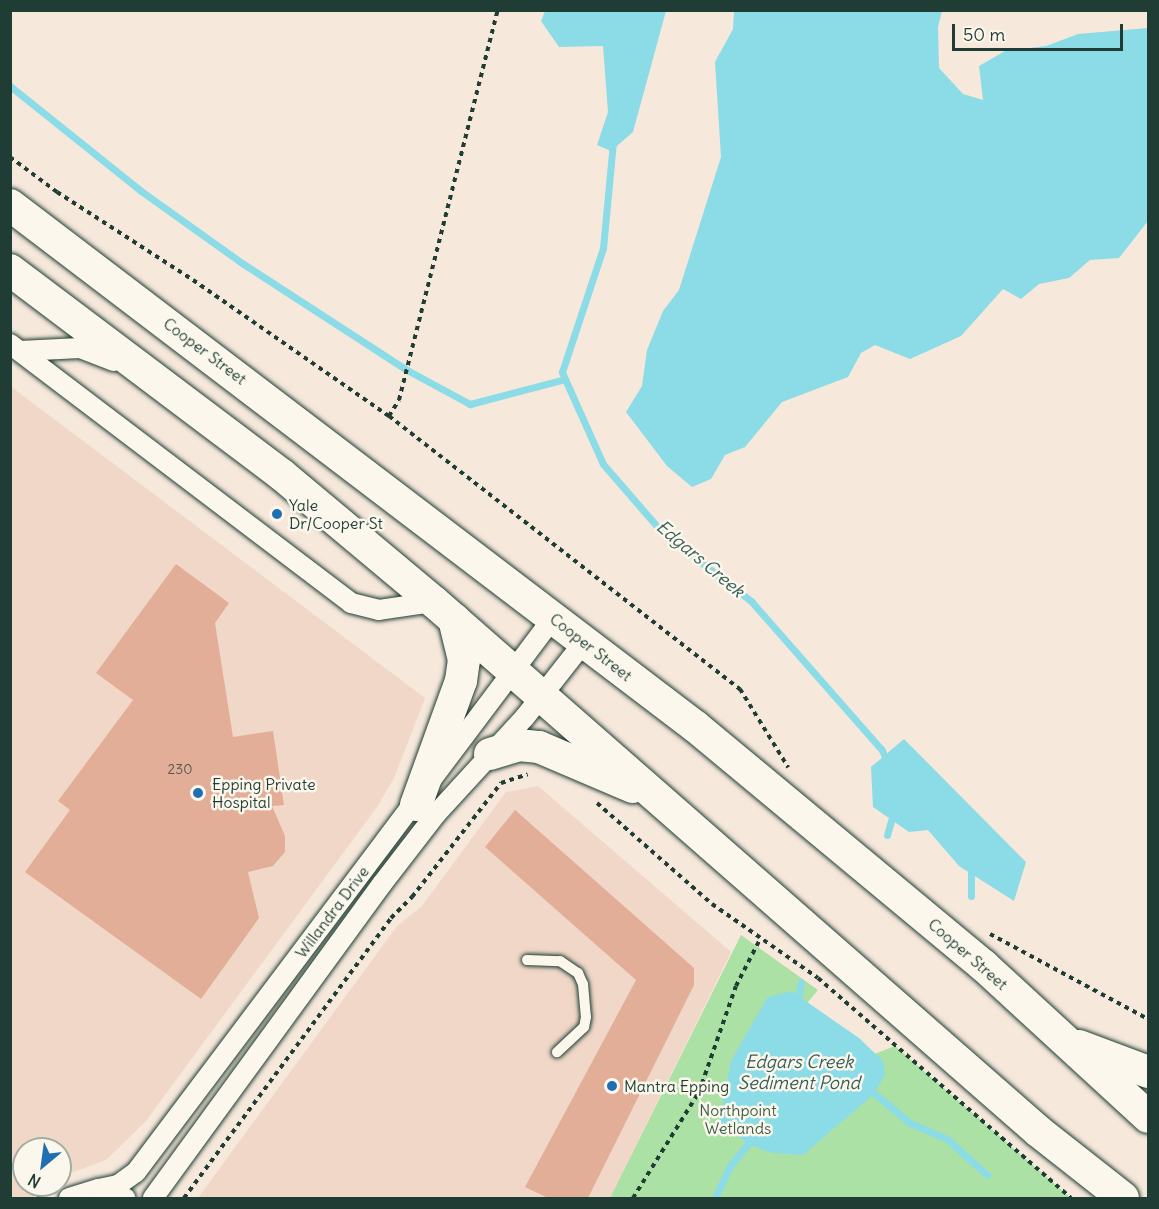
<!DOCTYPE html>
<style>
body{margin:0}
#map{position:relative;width:1159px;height:1209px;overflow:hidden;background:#f6e8db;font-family:Delius,sans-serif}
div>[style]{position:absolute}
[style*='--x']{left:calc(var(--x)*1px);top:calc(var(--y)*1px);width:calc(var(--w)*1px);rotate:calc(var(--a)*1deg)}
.built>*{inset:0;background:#f0d7c7}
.green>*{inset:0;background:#abe1a4}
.water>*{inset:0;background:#8bdce7}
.stream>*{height:7px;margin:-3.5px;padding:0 3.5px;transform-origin:3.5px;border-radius:3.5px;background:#8bdce7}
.building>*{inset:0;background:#e3ae98}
.path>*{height:4px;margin-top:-2px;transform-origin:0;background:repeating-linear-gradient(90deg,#1f3d34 0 4.5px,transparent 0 9px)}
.roads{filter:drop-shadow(0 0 2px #1f3d34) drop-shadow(0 0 2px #1f3d34)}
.service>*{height:10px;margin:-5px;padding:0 5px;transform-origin:5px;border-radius:5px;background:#fbf7ec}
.minor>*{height:20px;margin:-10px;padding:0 10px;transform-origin:10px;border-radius:10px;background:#fbf7ec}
.primary>*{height:32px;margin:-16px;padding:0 16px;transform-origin:16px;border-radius:16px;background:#fbf7ec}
.dots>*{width:16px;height:16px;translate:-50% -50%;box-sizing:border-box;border:3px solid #fbf7ec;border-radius:50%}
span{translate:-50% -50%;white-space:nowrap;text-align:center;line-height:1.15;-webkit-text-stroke:5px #fbf7ec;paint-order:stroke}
.number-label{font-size:14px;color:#50594d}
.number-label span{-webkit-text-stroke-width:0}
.street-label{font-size:16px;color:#1f3d34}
.poi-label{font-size:16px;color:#1f3d34}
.left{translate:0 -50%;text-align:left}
.park-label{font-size:16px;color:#3b5e4a}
.water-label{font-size:18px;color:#355d58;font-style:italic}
.frame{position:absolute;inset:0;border:12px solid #1f3d34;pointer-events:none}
.north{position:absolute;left:12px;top:1137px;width:60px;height:60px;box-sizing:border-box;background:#fbf7ec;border:2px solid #a3ada2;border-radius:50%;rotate:209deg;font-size:16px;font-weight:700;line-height:24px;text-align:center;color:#1f3d34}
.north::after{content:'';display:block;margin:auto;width:21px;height:27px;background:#1f6fb2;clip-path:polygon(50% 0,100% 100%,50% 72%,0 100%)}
.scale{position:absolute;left:952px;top:24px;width:171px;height:27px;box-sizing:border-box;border:3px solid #1f3d34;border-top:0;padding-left:8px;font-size:18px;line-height:21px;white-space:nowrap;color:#1f3d34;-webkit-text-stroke:4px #fbf7ec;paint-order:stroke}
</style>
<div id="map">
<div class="built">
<div style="clip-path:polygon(10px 386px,425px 698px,394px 778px,377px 807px,145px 1122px,106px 1160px,60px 1177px,60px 1149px,24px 1149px,24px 1185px,47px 1185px,32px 1198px,10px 1198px)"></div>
<div style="clip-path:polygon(538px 786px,731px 952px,610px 1198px,198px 1198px,397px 926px,422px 906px,506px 792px)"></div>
</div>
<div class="green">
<div style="clip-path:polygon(741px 935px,818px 990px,808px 1002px,808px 1080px,895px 1046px,1071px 1198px,610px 1198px)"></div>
</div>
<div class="water">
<div style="clip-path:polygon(545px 11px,666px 11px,633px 132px,611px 151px,597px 145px,608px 112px,603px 46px,559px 47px,541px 21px)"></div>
<div style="clip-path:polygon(734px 11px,942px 11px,938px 27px,939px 68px,963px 94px,983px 100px,979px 66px,1005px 51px,1046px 46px,1078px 34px,1148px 28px,1148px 221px,1119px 258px,1090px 260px,1069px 278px,1039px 284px,1021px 299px,1003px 289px,961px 336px,910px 359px,875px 345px,861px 353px,848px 377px,782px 402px,745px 447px,725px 455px,711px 479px,692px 487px,667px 466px,626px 412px,642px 386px,647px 350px,663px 311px,679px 290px,721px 157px,715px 62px,733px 29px)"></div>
<div style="clip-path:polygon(904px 739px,1026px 862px,1014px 901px,959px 866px,928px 830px,909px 832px,873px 807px,871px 767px)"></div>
<div style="clip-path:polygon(791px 991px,859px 1038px,883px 1061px,885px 1075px,873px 1095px,803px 1155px,772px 1153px,748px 1144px,719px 1122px,731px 1061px,767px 998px)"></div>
</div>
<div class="stream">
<div style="--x:10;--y:86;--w:168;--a:38.7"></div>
<div style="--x:141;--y:191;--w:124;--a:35.5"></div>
<div style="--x:242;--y:263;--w:197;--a:33"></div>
<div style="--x:407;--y:370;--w:72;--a:28.4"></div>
<div style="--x:470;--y:404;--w:98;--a:-14.7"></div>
<div style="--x:613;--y:142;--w:106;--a:95.4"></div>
<div style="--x:603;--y:248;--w:131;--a:108.3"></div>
<div style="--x:562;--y:372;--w:8;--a:67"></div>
<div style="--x:565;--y:379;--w:93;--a:65.9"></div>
<div style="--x:603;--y:464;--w:90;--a:49.1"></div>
<div style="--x:662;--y:532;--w:113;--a:37.8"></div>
<div style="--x:751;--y:601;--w:198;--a:48.7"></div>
<div style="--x:882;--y:750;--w:15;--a:67"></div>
<div style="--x:887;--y:835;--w:25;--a:-74"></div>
<div style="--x:971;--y:896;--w:30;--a:-90"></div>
<div style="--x:797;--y:1003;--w:21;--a:-79"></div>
<div style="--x:869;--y:1089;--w:53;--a:39.7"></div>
<div style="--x:910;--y:1123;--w:40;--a:23.4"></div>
<div style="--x:947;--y:1139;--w:54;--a:42"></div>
<div style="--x:715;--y:1198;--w:35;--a:-65"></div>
<div style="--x:730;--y:1166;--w:36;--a:-51"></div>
</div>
<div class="building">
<div style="clip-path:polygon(176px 564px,229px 603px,215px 623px,233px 737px,273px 731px,284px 805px,272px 806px,285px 836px,285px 852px,273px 866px,248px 872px,259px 918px,201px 999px,25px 872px,70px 810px,58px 801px,133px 700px,96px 673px)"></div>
<div style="clip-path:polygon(515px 810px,694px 968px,694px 985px,588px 1198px,548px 1198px,525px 1187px,636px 980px,485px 847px)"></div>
</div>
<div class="path">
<div style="--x:10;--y:157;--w:59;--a:36.7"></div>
<div style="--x:57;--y:192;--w:162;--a:32.9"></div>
<div style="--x:193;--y:280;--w:239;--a:34.8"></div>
<div style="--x:389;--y:416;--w:445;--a:37.9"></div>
<div style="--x:740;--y:689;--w:92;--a:58.4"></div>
<div style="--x:389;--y:416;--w:19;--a:-58"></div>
<div style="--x:399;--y:400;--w:402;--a:-75.8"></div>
<div style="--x:597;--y:803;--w:153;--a:41.3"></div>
<div style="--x:712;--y:904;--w:129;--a:34.9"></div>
<div style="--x:818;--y:978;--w:335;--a:41"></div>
<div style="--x:990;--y:934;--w:179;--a:28.3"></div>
<div style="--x:38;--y:1198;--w:18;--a:-47"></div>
<div style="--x:184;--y:1198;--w:348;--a:-53.5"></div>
<div style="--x:391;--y:918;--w:30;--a:-45"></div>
<div style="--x:412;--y:897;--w:145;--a:-52"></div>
<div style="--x:501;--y:783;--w:28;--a:-18"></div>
<div style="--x:633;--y:1198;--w:125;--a:-58.1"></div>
<div style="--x:699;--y:1092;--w:112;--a:-70.8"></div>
<div style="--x:736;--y:986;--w:53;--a:-62.9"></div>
</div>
<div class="roads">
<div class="service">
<div style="--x:527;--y:960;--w:33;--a:2"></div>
<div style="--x:560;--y:961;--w:22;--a:34"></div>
<div style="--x:578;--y:973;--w:12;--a:66"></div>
<div style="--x:583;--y:984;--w:33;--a:85"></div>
<div style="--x:586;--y:1017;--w:10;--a:101"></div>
<div style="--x:584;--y:1027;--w:37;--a:137"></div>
</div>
<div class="minor">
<div style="--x:10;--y:344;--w:428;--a:37.2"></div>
<div style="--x:351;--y:603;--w:29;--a:14"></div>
<div style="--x:379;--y:610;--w:56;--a:-8.3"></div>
<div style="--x:20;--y:351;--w:60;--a:-2.9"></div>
<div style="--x:80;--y:348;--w:36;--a:21"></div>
<div style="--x:99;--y:1189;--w:19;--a:-12"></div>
<div style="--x:118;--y:1185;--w:22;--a:-36"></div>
<div style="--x:136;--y:1172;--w:693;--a:-53.03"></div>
<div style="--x:69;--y:1198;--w:31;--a:-17"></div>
<div style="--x:99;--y:1189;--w:28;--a:19"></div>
<div style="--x:153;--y:1198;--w:389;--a:-53.9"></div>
<div style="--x:382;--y:884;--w:88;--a:-52.4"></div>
<div style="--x:436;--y:814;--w:132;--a:-47.5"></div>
<div style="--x:525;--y:717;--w:95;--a:-51.8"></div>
</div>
<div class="primary">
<div style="--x:10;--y:205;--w:862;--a:37.27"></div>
<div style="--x:696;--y:727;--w:374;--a:39.7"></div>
<div style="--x:984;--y:966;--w:223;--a:42.6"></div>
<div style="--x:10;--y:270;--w:341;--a:37"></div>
<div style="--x:282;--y:475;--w:198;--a:39.9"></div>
<div style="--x:434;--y:602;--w:803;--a:41.21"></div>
<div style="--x:1038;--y:1131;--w:108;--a:38.2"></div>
<div style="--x:490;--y:754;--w:30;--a:-17"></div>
<div style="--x:519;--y:745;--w:20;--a:6"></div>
<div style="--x:539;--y:747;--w:102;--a:23.1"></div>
<div style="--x:416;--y:805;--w:132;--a:-70.1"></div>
<div style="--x:461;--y:681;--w:21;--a:-82"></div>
<div style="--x:464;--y:660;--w:42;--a:-103.7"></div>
<div style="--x:1079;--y:1046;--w:74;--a:20.6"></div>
</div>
</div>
<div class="dots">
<div style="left:277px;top:514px;background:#1f6fb2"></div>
<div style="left:198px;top:793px;background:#1f6fb2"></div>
<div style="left:612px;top:1086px;background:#1f6fb2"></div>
</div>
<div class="number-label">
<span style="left:180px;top:769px">230</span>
</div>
<div class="street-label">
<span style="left:205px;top:351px;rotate:37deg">Cooper Street</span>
<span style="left:591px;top:647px;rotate:38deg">Cooper Street</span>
<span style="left:332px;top:912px;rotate:-53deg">Willandra Drive</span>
<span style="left:968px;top:954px;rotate:41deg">Cooper Street</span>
</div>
<div class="poi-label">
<span class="left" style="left:289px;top:514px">Yale<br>Dr/Cooper St</span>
<span class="left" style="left:212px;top:793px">Epping Private<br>Hospital</span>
<span class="left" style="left:624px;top:1086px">Mantra Epping</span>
</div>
<div class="park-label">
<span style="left:738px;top:1119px">Northpoint<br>Wetlands</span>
</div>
<div class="water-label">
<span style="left:700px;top:559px;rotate:40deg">Edgars Creek</span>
<span style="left:799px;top:1073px">Edgars Creek<br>Sediment Pond</span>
</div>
<div class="frame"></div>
<div class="north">N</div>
<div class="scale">50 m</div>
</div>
